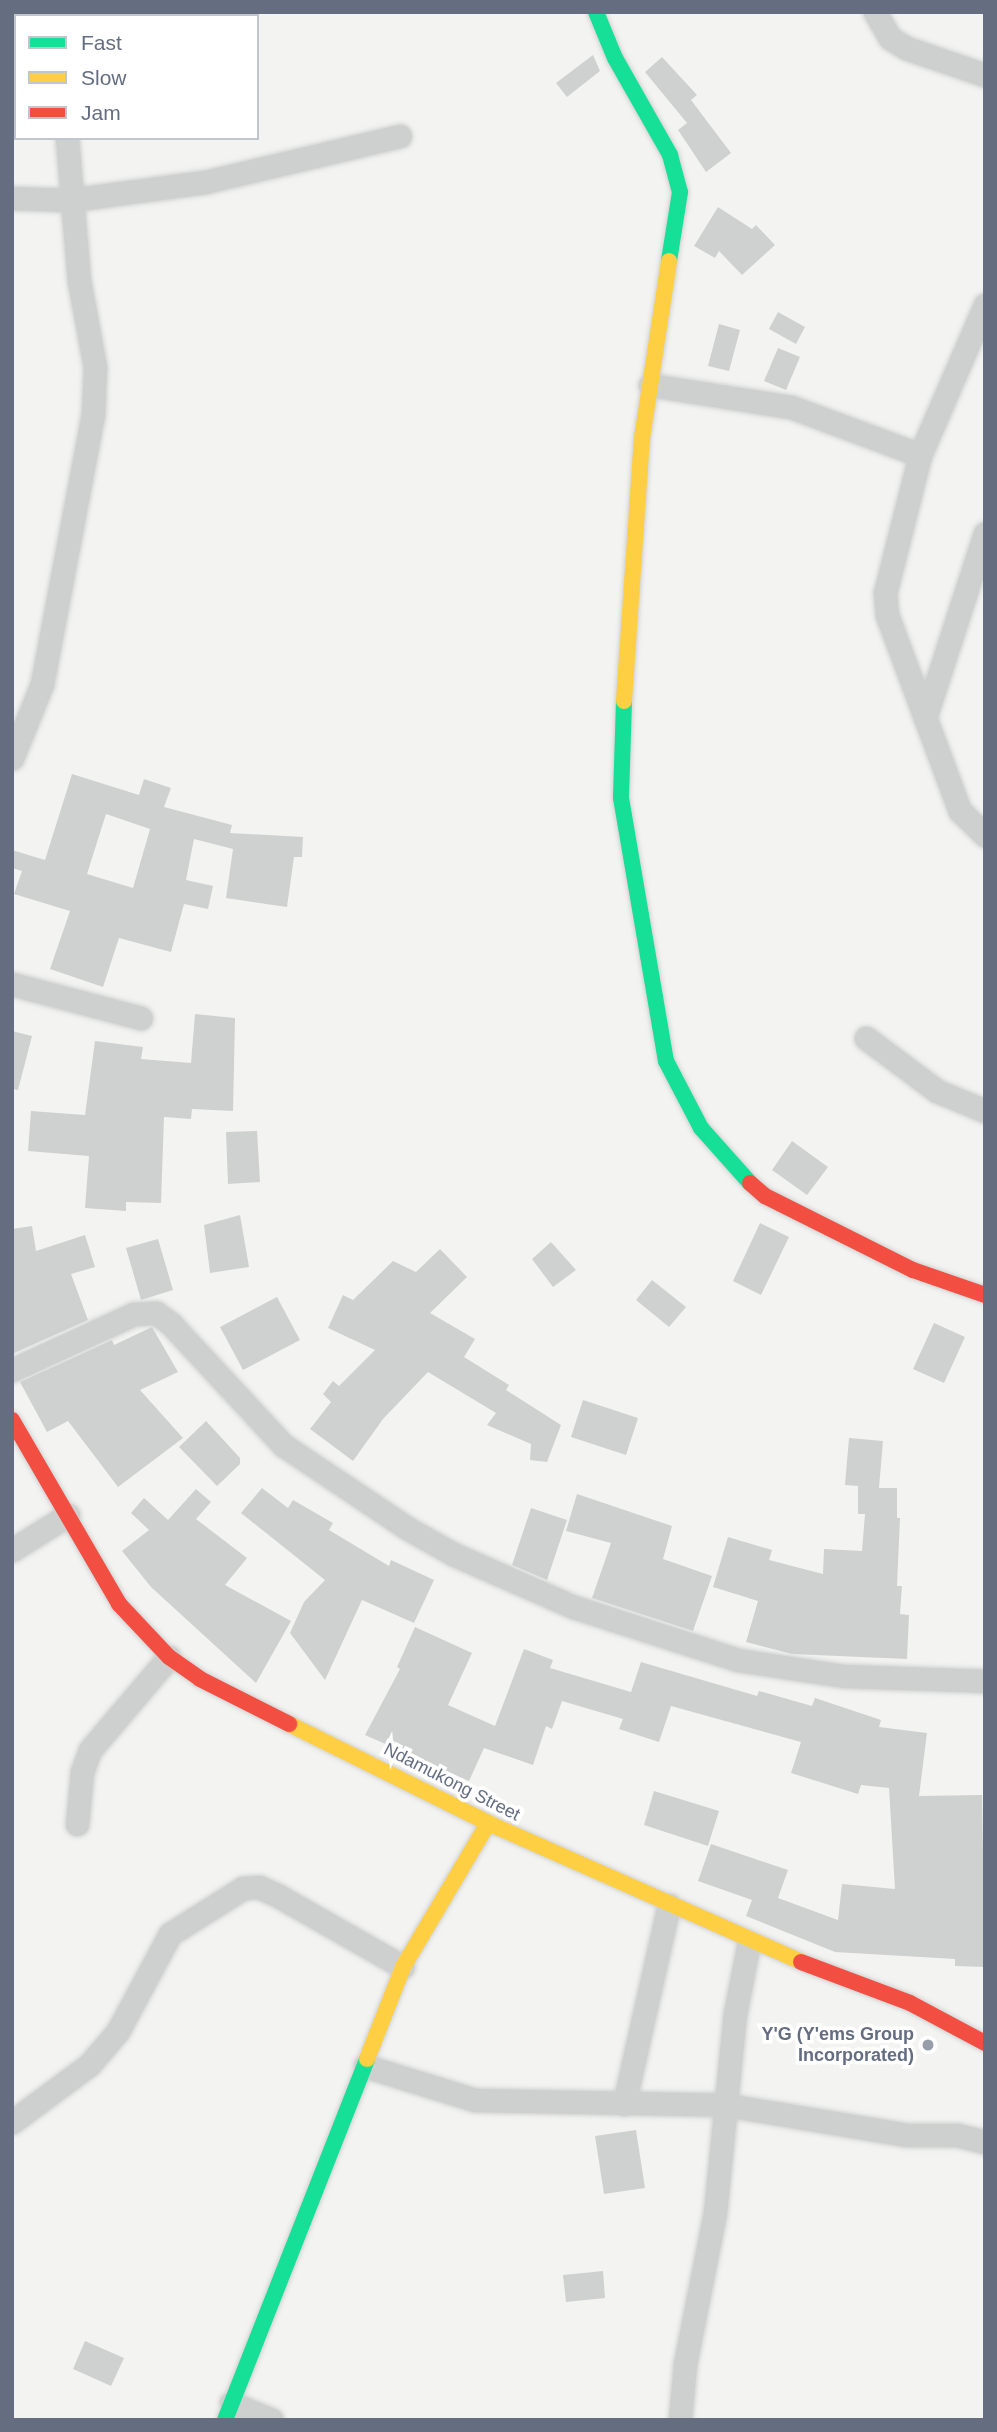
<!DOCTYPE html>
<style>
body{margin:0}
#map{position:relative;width:997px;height:2432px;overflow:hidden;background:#f3f4f2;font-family:Arial,sans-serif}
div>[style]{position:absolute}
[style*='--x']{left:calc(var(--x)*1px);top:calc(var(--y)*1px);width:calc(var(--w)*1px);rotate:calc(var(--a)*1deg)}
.building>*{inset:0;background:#cfd0d0}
.roads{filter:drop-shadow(0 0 2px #d0d1d1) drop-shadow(0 0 2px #d0d1d1)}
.street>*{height:23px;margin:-11.5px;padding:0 11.5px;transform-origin:11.5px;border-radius:11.5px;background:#cecfcf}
.fast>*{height:16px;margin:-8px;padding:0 8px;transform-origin:8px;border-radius:8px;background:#16e098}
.slow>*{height:16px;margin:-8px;padding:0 8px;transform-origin:8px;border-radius:8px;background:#ffcf43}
.jam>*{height:16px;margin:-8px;padding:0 8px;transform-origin:8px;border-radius:8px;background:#f24e42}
.dots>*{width:19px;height:19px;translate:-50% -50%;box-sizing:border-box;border:4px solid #fff;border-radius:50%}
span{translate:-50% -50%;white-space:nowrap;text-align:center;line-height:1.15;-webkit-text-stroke:7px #fff;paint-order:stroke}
.street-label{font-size:18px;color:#656e81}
.poi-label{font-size:18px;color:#656e81;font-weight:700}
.right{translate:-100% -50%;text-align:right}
.frame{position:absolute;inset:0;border:14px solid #656e81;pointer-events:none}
.legend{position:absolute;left:14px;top:14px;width:245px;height:126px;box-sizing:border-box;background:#fff;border:2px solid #c1c5cd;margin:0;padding:9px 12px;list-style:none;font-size:21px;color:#656e81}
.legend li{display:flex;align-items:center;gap:14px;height:35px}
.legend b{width:35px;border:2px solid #c1c5cd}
</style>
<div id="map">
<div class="building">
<div style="clip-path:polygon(593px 55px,600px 71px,567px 97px,556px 83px)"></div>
<div style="clip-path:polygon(662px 57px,697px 95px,691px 100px,731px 153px,706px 172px,678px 130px,687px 123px,645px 72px)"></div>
<div style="clip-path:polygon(718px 207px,752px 229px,756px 225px,775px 245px,742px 275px,719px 251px,715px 258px,694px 246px)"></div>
<div style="clip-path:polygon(778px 312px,805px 327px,796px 344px,769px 329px)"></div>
<div style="clip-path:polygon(719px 324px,740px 330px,729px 371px,708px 366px)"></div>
<div style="clip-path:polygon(778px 348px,800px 357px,786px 390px,764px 381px)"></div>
<div style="clip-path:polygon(evenodd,72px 774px,139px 795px,144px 779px,171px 788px,164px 807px,232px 825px,230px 833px,303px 837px,302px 857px,294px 857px,287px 907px,226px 898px,233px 849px,194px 839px,186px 880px,213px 886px,208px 909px,184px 904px,171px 952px,119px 938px,103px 987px,50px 969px,70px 911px,14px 894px,22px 871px,12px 868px,12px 850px,45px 860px,72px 774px,106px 814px,150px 829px,133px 888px,87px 874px,106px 814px)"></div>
<div style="clip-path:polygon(195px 1014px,235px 1018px,233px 1111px,192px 1109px,191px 1119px,164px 1117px,161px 1203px,126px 1202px,126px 1211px,85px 1208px,89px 1156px,28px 1151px,31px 1111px,85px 1115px,95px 1041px,143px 1047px,141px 1059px,191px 1063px)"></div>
<div style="clip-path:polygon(12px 1031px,32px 1036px,18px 1090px,12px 1089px)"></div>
<div style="clip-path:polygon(257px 1131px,260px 1182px,228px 1184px,226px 1132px)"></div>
<div style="clip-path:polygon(792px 1141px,828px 1167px,807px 1195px,772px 1170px)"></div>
<div style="clip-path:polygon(240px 1215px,249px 1267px,210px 1273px,204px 1225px)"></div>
<div style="clip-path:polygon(760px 1223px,789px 1237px,761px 1295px,733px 1281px)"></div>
<div style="clip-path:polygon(32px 1226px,36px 1251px,85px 1235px,95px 1267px,71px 1274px,88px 1320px,12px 1354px,12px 1229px)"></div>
<div style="clip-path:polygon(158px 1239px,173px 1290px,141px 1300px,126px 1248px)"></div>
<div style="clip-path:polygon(551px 1242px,576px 1270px,553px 1287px,532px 1259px)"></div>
<div style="clip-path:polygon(440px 1249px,467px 1277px,430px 1313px,475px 1339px,464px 1357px,509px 1385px,506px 1390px,561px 1425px,547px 1462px,530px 1460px,531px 1444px,487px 1425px,496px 1413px,428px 1372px,383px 1419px,353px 1461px,310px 1429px,331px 1402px,323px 1394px,333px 1381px,339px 1386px,375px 1350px,328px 1328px,343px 1295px,353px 1300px,393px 1261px,416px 1272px)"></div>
<div style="clip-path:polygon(652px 1280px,686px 1307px,669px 1327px,636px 1300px)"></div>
<div style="clip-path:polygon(277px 1297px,300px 1340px,243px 1370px,220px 1327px)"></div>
<div style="clip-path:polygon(934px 1323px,965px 1337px,944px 1383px,913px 1369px)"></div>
<div style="clip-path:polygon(152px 1327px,178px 1372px,140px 1390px,183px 1438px,118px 1487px,68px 1421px,47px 1432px,20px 1382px,112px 1340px,114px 1345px)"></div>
<div style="clip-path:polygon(583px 1400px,638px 1418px,626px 1455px,571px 1437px)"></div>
<div style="clip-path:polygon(206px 1421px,240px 1458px,240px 1464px,217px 1486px,179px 1447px)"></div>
<div style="clip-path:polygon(849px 1438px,883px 1441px,879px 1488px,897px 1488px,897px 1518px,900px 1518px,897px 1586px,902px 1586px,900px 1614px,909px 1615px,907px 1659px,792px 1654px,746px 1642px,758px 1601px,713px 1587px,728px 1537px,772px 1550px,769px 1560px,823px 1574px,824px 1549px,862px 1551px,865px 1514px,858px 1514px,858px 1486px,845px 1485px)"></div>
<div style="clip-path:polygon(262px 1488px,288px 1508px,293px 1500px,333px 1523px,329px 1530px,389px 1566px,391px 1560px,434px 1580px,414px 1623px,362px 1600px,325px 1680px,290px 1633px,304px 1602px,325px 1580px,241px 1513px)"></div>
<div style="clip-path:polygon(196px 1489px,211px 1502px,196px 1519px,247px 1558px,225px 1585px,291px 1621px,256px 1683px,151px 1587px,122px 1551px,149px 1530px,131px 1513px,144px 1498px,168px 1520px)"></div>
<div style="clip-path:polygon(577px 1494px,672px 1526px,663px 1559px,712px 1576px,693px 1631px,592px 1598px,611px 1543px,566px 1531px)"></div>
<div style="clip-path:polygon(531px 1508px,567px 1520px,547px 1580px,512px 1565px)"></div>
<div style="clip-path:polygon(415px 1627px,472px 1653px,448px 1705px,495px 1726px,524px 1649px,553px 1660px,550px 1668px,631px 1692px,641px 1662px,757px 1696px,759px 1691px,812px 1706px,815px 1698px,881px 1720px,879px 1727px,927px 1733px,919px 1796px,982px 1795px,985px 1967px,955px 1966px,955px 1959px,835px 1952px,746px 1916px,752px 1900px,698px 1881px,711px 1844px,788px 1870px,778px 1898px,838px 1920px,842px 1884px,895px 1889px,889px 1788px,861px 1785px,858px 1794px,791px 1773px,801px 1742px,671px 1706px,659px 1742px,619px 1729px,623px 1719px,562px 1701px,552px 1729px,546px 1726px,533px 1765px,484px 1748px,469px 1781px,365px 1735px,400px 1669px,397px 1667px)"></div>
<div style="clip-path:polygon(654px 1791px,719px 1811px,708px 1846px,644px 1825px)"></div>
<div style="clip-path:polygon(636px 2130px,645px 2188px,604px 2194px,595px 2136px)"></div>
<div style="clip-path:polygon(603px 2271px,605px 2298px,566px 2302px,563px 2275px)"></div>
<div style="clip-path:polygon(85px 2341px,124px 2358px,111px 2386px,73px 2369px)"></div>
</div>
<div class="roads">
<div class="street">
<div style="--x:875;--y:12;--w:30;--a:60"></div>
<div style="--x:890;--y:38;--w:19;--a:32"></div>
<div style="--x:906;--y:48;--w:83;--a:18.9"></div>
<div style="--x:66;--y:16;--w:4;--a:-76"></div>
<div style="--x:12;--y:198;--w:58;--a:2"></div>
<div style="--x:70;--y:200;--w:136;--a:-7.6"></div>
<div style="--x:205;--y:182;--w:200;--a:-13.3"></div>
<div style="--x:985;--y:305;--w:163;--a:113.4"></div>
<div style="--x:920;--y:455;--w:142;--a:104.2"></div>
<div style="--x:885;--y:593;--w:22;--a:85"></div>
<div style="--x:887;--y:615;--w:209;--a:69.6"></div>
<div style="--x:960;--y:811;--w:35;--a:44"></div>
<div style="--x:650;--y:385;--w:143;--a:8.9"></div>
<div style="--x:791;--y:407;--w:138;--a:20.4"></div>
<div style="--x:925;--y:718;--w:194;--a:-72"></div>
<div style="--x:12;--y:758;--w:80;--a:-67.9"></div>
<div style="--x:42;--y:684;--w:275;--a:-79.3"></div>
<div style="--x:93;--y:414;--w:47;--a:-87.6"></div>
<div style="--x:95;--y:367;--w:87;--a:-100.5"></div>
<div style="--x:79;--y:281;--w:144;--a:-94.8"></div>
<div style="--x:12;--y:984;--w:133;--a:14.8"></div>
<div style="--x:866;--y:1038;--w:89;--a:36.7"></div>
<div style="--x:937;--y:1091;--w:52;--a:22.6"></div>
<div style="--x:12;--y:1370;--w:134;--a:-24.7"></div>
<div style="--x:134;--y:1314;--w:22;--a:-3"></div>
<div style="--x:156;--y:1313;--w:19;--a:36"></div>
<div style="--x:171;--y:1324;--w:165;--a:47.2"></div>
<div style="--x:283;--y:1445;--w:149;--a:33.8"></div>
<div style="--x:407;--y:1528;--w:53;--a:29.5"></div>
<div style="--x:453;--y:1554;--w:132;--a:23.7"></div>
<div style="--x:574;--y:1607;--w:172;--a:17.9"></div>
<div style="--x:738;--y:1660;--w:107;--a:8.6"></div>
<div style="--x:844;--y:1676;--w:141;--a:2"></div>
<div style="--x:12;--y:1550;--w:66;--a:-32"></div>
<div style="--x:77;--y:1824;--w:52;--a:-84.5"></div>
<div style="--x:82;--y:1772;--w:23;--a:-70"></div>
<div style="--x:90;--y:1750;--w:122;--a:-49.7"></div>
<div style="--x:365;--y:2066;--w:115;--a:17.2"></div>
<div style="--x:475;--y:2100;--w:251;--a:1.1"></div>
<div style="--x:726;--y:2105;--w:183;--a:9.4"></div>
<div style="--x:907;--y:2135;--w:50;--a:0"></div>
<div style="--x:957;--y:2135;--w:29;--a:14"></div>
<div style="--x:624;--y:2104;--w:204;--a:-77.3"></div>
<div style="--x:12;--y:2122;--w:97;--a:-36.6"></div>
<div style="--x:90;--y:2064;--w:43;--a:-49.7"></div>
<div style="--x:118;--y:2031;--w:110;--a:-61.8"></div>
<div style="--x:170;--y:1934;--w:86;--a:-32.2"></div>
<div style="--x:243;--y:1888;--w:16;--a:-4"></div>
<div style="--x:259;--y:1887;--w:17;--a:24"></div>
<div style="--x:275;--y:1894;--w:147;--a:29.7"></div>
<div style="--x:231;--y:2403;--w:44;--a:22.5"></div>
<div style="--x:680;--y:2420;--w:56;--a:-84.9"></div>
<div style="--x:685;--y:2364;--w:154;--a:-78.8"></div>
<div style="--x:715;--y:2213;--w:200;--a:-84.3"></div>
<div style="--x:735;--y:2014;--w:73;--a:-79"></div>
</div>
<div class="fast">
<div style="--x:596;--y:12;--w:50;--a:67.6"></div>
<div style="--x:615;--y:58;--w:112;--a:60.4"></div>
<div style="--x:670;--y:155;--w:38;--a:75"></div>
<div style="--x:680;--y:192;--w:70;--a:99.1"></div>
<div style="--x:624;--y:701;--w:97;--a:91.8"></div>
<div style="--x:621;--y:798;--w:267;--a:80.3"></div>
<div style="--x:666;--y:1061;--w:76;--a:62.4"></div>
<div style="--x:701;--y:1128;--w:74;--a:48.3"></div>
<div style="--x:225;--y:2420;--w:388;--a:-68.5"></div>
</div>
<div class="slow">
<div style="--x:624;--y:701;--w:264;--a:-86.1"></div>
<div style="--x:642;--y:438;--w:179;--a:-81.3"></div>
<div style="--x:289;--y:1724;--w:222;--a:26.4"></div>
<div style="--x:488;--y:1823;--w:342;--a:23.9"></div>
<div style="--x:367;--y:2059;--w:99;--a:-68.6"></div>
<div style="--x:403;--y:1967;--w:167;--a:-59.4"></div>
</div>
<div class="jam">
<div style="--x:750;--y:1183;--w:20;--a:41"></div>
<div style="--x:765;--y:1196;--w:165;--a:26.6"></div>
<div style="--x:913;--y:1270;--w:76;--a:19.1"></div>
<div style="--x:12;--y:1420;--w:213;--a:59.8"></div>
<div style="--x:119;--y:1604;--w:73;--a:46.7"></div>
<div style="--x:169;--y:1657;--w:38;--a:35"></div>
<div style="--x:200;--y:1679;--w:100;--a:26.8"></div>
<div style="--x:801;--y:1962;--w:116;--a:20.6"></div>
<div style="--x:910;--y:2003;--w:85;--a:28.1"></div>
</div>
</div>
<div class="dots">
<div style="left:928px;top:2045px;background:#979da9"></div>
</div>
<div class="street-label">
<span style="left:452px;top:1782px;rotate:27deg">Ndamukong Street</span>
</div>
<div class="poi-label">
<span class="right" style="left:914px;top:2045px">Y'G (Y'ems Group<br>Incorporated)</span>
</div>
<div class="frame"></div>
<ul class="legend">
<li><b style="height:9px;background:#16e098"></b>Fast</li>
<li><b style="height:9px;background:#ffcf43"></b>Slow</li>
<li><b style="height:9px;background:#f24e42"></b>Jam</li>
</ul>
</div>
